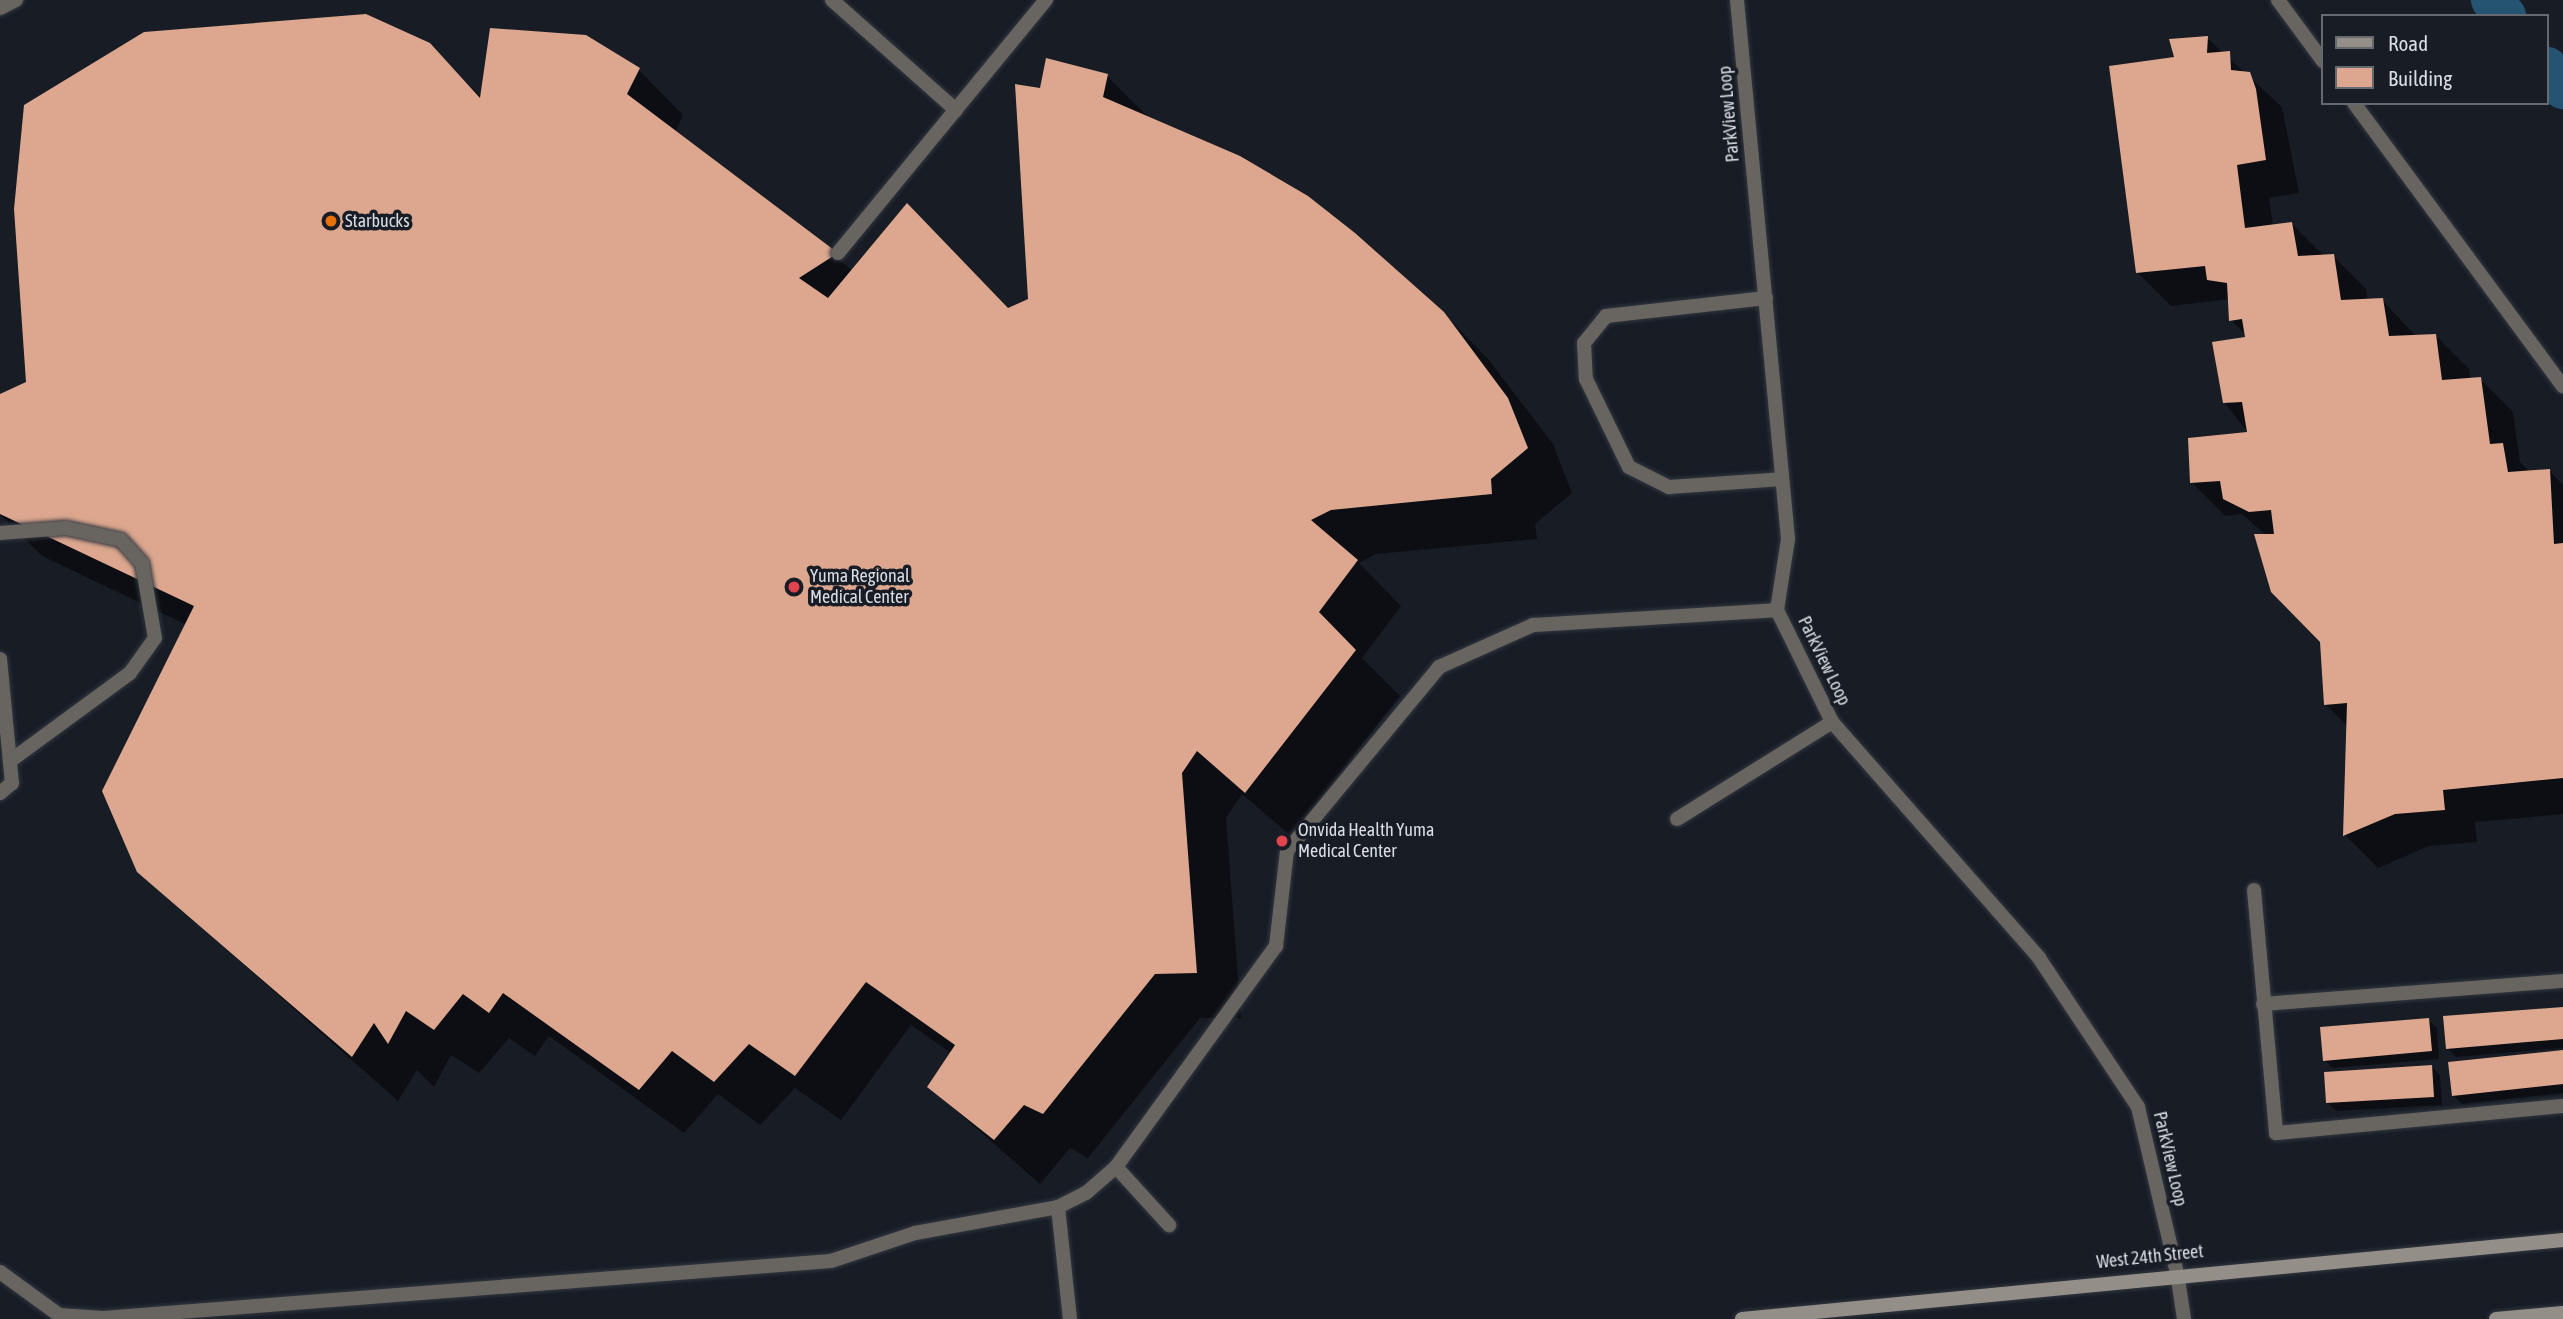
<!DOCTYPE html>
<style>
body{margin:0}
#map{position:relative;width:2563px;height:1319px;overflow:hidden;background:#171c25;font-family:"Asap Condensed",sans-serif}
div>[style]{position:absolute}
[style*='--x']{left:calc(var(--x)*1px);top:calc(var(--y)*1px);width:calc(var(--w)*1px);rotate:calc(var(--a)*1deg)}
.shadow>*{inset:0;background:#0007}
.canal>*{height:42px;margin:-21px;padding:0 21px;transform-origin:21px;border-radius:21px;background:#255372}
.building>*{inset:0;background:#dca78e}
.roads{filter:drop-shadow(0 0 2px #323740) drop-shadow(0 0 2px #323740)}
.service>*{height:14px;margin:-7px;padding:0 7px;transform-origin:7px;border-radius:7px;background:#686560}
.minor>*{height:14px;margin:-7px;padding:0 7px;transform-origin:7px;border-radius:7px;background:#686560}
.tertiary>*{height:14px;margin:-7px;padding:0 7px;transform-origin:7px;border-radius:7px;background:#686560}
.secondary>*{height:14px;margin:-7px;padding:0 7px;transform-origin:7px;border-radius:7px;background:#938e87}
.dots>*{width:19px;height:19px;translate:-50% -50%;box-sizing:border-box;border:4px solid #171c25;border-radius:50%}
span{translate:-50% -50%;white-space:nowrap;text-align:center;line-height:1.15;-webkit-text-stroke:7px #171c25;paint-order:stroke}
.street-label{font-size:18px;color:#dadee4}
.poi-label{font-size:18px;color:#dadee4}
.left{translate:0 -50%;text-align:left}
.legend{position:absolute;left:2321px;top:14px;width:228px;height:91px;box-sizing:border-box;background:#171c25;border:2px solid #656a71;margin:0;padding:9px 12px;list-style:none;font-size:21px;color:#dadee4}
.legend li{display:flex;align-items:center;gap:14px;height:35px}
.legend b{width:35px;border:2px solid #656a71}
</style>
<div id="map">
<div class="shadow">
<div style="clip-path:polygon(2207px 38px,2282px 107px,2299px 193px,2269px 198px,2273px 226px,2291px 223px,2324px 256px,2333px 256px,2366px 289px,2368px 301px,2382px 300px,2416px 336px,2436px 336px,2469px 369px,2470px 380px,2480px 379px,2513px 412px,2520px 462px,2530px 472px,2549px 470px,2563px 485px,2563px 814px,2475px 822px,2477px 842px,2429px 846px,2378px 868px,2345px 835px,2348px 727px,2325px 704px,2322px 641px,2267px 536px,2242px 514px,2225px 516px,2192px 483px,2249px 434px,2224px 402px,2246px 335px,2231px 320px,2230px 299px,2171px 306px,2137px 272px,2177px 58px)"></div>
<div style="clip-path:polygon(429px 45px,482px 98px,639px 70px,683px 115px,675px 133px,853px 271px,1009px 309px,1030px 301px,1041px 89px,1107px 76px,1151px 120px,1443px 313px,1488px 359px,1553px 444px,1572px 493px,1535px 524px,1537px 539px,1376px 554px,1359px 563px,1401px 606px,1362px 658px,1400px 696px,1291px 836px,1242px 794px,1226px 818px,1241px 1018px,1200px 1018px,1088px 1158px,1070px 1148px,1040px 1184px,929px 1087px,951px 1053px,911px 1025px,841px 1120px,795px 1088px,760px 1125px,718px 1094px,684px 1133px,549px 1036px,535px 1056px,509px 1038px,479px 1073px,451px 1055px,434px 1087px,417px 1070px,398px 1101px,138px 871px,187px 625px,42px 556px,0 514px,0 396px,28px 383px)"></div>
<div style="clip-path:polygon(2563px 1008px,2563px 1048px,2456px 1057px,2447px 1048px)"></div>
<div style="clip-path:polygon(2428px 1020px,2437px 1028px,2439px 1059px,2333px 1068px,2324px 1060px)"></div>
<div style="clip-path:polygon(2563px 1052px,2563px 1093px,2462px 1104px,2453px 1095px)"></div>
<div style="clip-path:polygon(2432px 1067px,2440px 1075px,2442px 1105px,2336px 1111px,2327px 1102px)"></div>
</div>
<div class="canal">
<div style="--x:2492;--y:0;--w:21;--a:51"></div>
<div style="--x:2547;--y:68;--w:26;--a:51"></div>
</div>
<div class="building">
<div style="clip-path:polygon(366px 14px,430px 43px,480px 98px,490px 28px,586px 35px,640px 68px,627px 94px,838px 253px,799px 278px,828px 298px,907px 203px,1008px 308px,1028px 299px,1015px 84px,1040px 88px,1046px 58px,1108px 74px,1103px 97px,1240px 156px,1308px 196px,1355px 233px,1444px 312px,1508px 398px,1528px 448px,1491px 479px,1492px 494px,1331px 510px,1311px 520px,1358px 560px,1319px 612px,1356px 650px,1245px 793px,1197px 751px,1182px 773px,1197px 973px,1155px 974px,1043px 1114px,1024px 1105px,994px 1140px,927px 1087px,955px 1045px,866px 982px,795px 1076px,749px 1044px,714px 1082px,672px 1051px,639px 1090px,503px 993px,489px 1013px,463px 994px,434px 1030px,406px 1011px,388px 1044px,374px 1023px,352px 1057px,137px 872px,102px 791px,194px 606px,0 514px,0 394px,26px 382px,14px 209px,24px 105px,144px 32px)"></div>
<div style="clip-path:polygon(2208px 36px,2207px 53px,2230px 51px,2231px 70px,2250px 72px,2256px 89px,2266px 160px,2237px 165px,2245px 228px,2292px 222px,2298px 256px,2334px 254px,2341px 300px,2383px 298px,2389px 336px,2436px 334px,2442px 380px,2481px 377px,2490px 444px,2503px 443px,2508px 472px,2550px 469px,2554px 544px,2563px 543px,2563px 778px,2443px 790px,2445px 810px,2395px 814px,2343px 836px,2347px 703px,2324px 705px,2320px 642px,2271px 592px,2254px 534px,2274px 534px,2271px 510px,2249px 512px,2223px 499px,2220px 481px,2190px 483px,2188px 438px,2247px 432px,2242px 402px,2223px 403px,2212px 342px,2245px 337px,2242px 319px,2229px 321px,2227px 283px,2207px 280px,2205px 266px,2136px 273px,2109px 66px,2174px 57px,2169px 39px)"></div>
<div style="clip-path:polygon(2563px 1007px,2563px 1039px,2446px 1049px,2443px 1016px)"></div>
<div style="clip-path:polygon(2429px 1018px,2432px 1051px,2323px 1061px,2320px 1027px)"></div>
<div style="clip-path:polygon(2563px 1050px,2563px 1084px,2452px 1096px,2448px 1062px)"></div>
<div style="clip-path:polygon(2432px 1065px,2434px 1097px,2326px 1103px,2324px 1072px)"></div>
</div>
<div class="roads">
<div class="service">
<div style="--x:832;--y:0;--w:166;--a:41.6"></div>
<div style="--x:2278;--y:0;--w:76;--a:53.6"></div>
<div style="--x:0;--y:8;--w:18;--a:-27"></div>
<div style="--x:2354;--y:103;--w:352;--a:53.6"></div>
<div style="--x:838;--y:253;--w:328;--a:-50.6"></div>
<div style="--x:1766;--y:298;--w:161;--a:173.6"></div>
<div style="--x:1606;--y:316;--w:35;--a:129"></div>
<div style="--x:1584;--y:343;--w:36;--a:87"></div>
<div style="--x:1586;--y:379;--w:98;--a:64"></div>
<div style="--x:1629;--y:467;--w:45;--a:26.6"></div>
<div style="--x:1669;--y:487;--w:113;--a:-4"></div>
<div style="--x:0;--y:533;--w:66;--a:-4.3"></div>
<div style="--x:66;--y:528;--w:56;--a:12.3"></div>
<div style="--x:121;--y:540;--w:31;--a:48"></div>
<div style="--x:142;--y:563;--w:76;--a:80.2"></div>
<div style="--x:155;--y:638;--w:43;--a:125.5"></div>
<div style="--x:130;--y:673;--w:149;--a:143.7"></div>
<div style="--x:0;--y:659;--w:125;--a:84.5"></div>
<div style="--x:12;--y:783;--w:16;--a:140"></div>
<div style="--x:1677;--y:819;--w:183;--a:-32"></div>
<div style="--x:2254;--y:890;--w:244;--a:84.8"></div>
<div style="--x:2276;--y:1133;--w:288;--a:-5.4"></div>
<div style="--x:2263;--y:1004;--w:301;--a:-4.4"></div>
<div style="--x:1116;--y:1167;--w:79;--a:47.6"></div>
<div style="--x:1058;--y:1207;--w:113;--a:83.9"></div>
<div style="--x:0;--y:1272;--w:73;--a:36.1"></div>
<div style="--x:59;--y:1315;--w:44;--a:3.9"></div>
<div style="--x:103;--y:1318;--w:730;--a:-4.48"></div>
<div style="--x:831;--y:1261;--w:89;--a:-18.4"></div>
<div style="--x:915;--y:1233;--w:145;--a:-10.3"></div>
<div style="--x:1058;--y:1207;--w:31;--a:-27"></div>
<div style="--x:1086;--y:1193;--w:40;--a:-41"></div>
<div style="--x:1116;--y:1167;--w:273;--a:-54.1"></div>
<div style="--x:1276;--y:946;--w:96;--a:-83.4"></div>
<div style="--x:1287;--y:851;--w:239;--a:-50.4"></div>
<div style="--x:1439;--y:667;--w:103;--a:-24.1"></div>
<div style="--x:1533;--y:625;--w:244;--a:-3.5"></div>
</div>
<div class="minor">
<div style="--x:1737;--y:0;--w:541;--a:84.59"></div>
<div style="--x:1788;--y:539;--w:72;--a:98.8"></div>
<div style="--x:1777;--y:610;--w:125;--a:63.8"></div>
<div style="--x:1832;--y:722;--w:314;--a:48.7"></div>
<div style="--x:2039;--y:958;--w:179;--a:56.4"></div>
<div style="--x:2138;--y:1107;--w:171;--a:76.8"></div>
</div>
<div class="tertiary">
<div style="--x:2177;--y:1273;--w:47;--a:81.3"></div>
</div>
<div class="secondary">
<div style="--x:1742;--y:1319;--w:825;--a:-5.5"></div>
<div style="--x:2496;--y:1319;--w:67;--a:-5.1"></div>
</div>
</div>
<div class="dots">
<div style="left:331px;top:221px;background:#e8710a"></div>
<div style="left:794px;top:587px;background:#e0444e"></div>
<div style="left:1282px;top:841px;background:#e0444e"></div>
</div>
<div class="street-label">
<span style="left:1729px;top:114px;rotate:-95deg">ParkView Loop</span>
<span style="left:1824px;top:661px;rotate:64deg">ParkView Loop</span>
<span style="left:2170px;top:1159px;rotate:77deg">ParkView Loop</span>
<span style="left:2150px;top:1257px;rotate:-6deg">West 24th Street</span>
</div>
<div class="poi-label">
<span class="left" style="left:345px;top:221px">Starbucks</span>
<span class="left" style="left:810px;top:587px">Yuma Regional<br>Medical Center</span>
<span class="left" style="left:1298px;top:841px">Onvida Health Yuma<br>Medical Center</span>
</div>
<ul class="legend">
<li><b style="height:9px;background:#938e87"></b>Road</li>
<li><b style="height:19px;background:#dca78e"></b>Building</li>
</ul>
</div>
